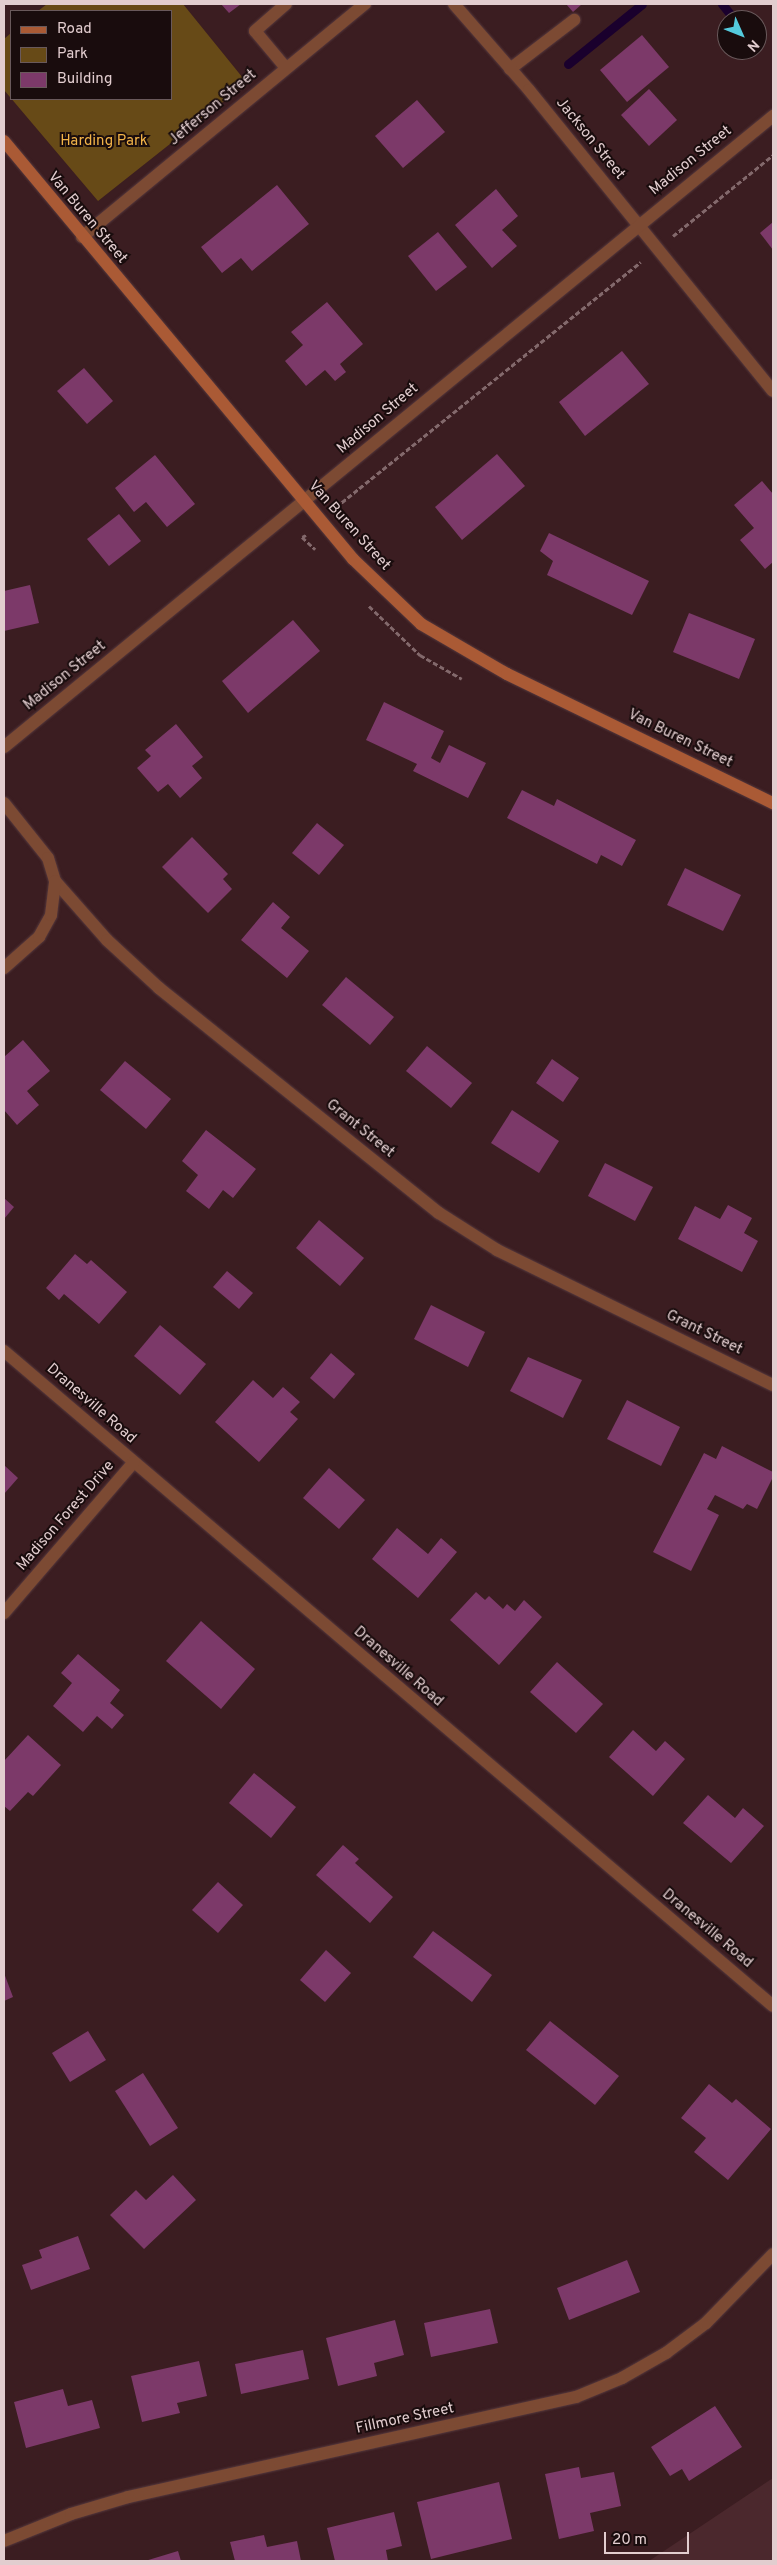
<!DOCTYPE html>
<style>
body{margin:0}
#map{position:relative;width:777px;height:2565px;overflow:hidden;background:#3b1d21;font-family:Overpass,sans-serif}
div>[style]{position:absolute}
[style*='--x']{left:calc(var(--x)*1px);top:calc(var(--y)*1px);width:calc(var(--w)*1px);rotate:calc(var(--a)*1deg)}
.built>*{inset:0;background:#4b282d}
.green>*{inset:0;background:#674a17}
.stream>*{height:9px;margin:-4.5px;padding:0 4.5px;transform-origin:4.5px;border-radius:4.5px;background:#1a002d}
.building>*{inset:0;background:#7c3969}
.path>*{height:3px;margin-top:-1.5px;transform-origin:0;background:repeating-linear-gradient(90deg,#83696c 0 5px,transparent 0 7.5px)}
.roads{filter:drop-shadow(0 0 1px #56393d) drop-shadow(0 0 1px #56393d)}
.lane>*{height:12px;margin:-6px;padding:0 6px;transform-origin:6px;border-radius:6px;background:#7c4a33}
.street>*{height:12px;margin:-6px;padding:0 6px;transform-origin:6px;border-radius:6px;background:#7c4a33}
.secondary>*{height:12px;margin:-6px;padding:0 6px;transform-origin:6px;border-radius:6px;background:#aa5a35}
span{translate:-50% -50%;white-space:nowrap;text-align:center;line-height:1.15;-webkit-text-stroke:4px #190c0d;paint-order:stroke}
.street-label{font-size:15px;color:#e2cdcf}
.park-label{font-size:15px;color:#f3b449}
.frame{position:absolute;inset:0;border:5px solid #e2cdcf;pointer-events:none}
.legend{position:absolute;left:10px;top:10px;width:162px;height:90px;box-sizing:border-box;background:#190c0d;border:1px solid #69595b;margin:0;padding:6px 9px;list-style:none;font-size:15px;color:#e2cdcf}
.legend li{display:flex;align-items:center;gap:10px;height:25px}
.legend b{width:25px;border:1px solid #69595b}
.north{position:absolute;left:717px;top:10px;width:50px;height:50px;box-sizing:border-box;background:#190c0d;border:1px solid #69595b;border-radius:50%;rotate:134deg;font-size:14px;font-weight:700;line-height:20px;text-align:center;color:#e2cdcf}
.north::after{content:'';display:block;margin:auto;width:18px;height:22px;background:#54cadd;clip-path:polygon(50% 0,100% 100%,50% 72%,0 100%)}
.scale{position:absolute;left:604px;top:2532px;width:85px;height:22px;box-sizing:border-box;border:2px solid #e2cdcf;border-top:0;padding-left:6px;font-size:15px;line-height:18px;white-space:nowrap;color:#e2cdcf;-webkit-text-stroke:4px #190c0d;paint-order:stroke}
</style>
<div id="map">
<div class="built">
<div style="clip-path:polygon(773px 2478px,773px 2561px,649px 2561px)"></div>
</div>
<div class="green">
<div style="clip-path:polygon(47px 4px,183px 4px,247px 83px,98px 201px,4px 90px,4px 39px,11px 33px,11px 99px,171px 99px,171px 11px,38px 11px)"></div>
</div>
<div class="stream">
<div style="--x:722;--y:4;--w:21;--a:51"></div>
<div style="--x:568;--y:64;--w:95;--a:-39"></div>
</div>
<div class="building">
<div style="clip-path:polygon(221px 4px,241px 4px,229px 13px)"></div>
<div style="clip-path:polygon(566px 4px,582px 4px,573px 12px)"></div>
<div style="clip-path:polygon(642px 35px,669px 67px,627px 102px,600px 70px)"></div>
<div style="clip-path:polygon(649px 89px,677px 120px,649px 146px,621px 115px)"></div>
<div style="clip-path:polygon(417px 100px,445px 132px,403px 168px,375px 136px)"></div>
<div style="clip-path:polygon(277px 185px,309px 224px,252px 271px,241px 258px,222px 273px,201px 247px)"></div>
<div style="clip-path:polygon(496px 189px,518px 216px,502px 230px,517px 246px,492px 268px,455px 225px)"></div>
<div style="clip-path:polygon(773px 222px,773px 250px,760px 233px)"></div>
<div style="clip-path:polygon(438px 232px,467px 267px,436px 291px,408px 256px)"></div>
<div style="clip-path:polygon(327px 302px,363px 344px,340px 364px,346px 372px,335px 381px,325px 370px,306px 386px,285px 361px,303px 345px,291px 332px)"></div>
<div style="clip-path:polygon(622px 351px,649px 384px,585px 436px,559px 402px)"></div>
<div style="clip-path:polygon(84px 368px,113px 401px,87px 424px,57px 391px)"></div>
<div style="clip-path:polygon(497px 454px,525px 486px,462px 540px,435px 507px)"></div>
<div style="clip-path:polygon(155px 455px,195px 504px,167px 527px,146px 502px,134px 512px,115px 488px)"></div>
<div style="clip-path:polygon(762px 481px,773px 494px,773px 562px,765px 569px,740px 540px,754px 528px,734px 505px)"></div>
<div style="clip-path:polygon(119px 514px,141px 541px,109px 566px,87px 539px)"></div>
<div style="clip-path:polygon(549px 533px,649px 581px,632px 615px,547px 575px,553px 561px,540px 551px)"></div>
<div style="clip-path:polygon(30px 585px,39px 623px,4px 631px,4px 591px)"></div>
<div style="clip-path:polygon(689px 613px,755px 639px,739px 679px,673px 652px)"></div>
<div style="clip-path:polygon(293px 620px,320px 651px,248px 713px,222px 681px)"></div>
<div style="clip-path:polygon(384px 702px,444px 731px,431px 758px,440px 763px,449px 745px,486px 763px,468px 798px,413px 771px,417px 764px,366px 740px)"></div>
<div style="clip-path:polygon(176px 724px,203px 757px,192px 766px,202px 778px,180px 798px,168px 784px,158px 792px,137px 768px,151px 756px,145px 750px)"></div>
<div style="clip-path:polygon(522px 790px,554px 806px,557px 799px,636px 840px,622px 866px,601px 855px,597px 864px,507px 818px)"></div>
<div style="clip-path:polygon(317px 823px,344px 845px,319px 875px,292px 853px)"></div>
<div style="clip-path:polygon(192px 837px,228px 874px,223px 879px,232px 889px,208px 913px,162px 867px)"></div>
<div style="clip-path:polygon(685px 868px,741px 895px,723px 931px,667px 905px)"></div>
<div style="clip-path:polygon(273px 902px,290px 917px,281px 928px,309px 951px,287px 978px,241px 940px)"></div>
<div style="clip-path:polygon(346px 977px,394px 1017px,370px 1045px,322px 1005px)"></div>
<div style="clip-path:polygon(23px 1040px,50px 1071px,27px 1091px,39px 1105px,17px 1125px,4px 1110px,4px 1057px)"></div>
<div style="clip-path:polygon(427px 1046px,472px 1083px,451px 1108px,406px 1071px)"></div>
<div style="clip-path:polygon(552px 1059px,579px 1078px,563px 1102px,536px 1083px)"></div>
<div style="clip-path:polygon(125px 1061px,171px 1099px,146px 1129px,100px 1090px)"></div>
<div style="clip-path:polygon(512px 1110px,559px 1141px,539px 1173px,491px 1143px)"></div>
<div style="clip-path:polygon(206px 1130px,256px 1169px,233px 1198px,223px 1190px,209px 1209px,186px 1191px,198px 1175px,182px 1161px)"></div>
<div style="clip-path:polygon(605px 1163px,653px 1187px,635px 1221px,588px 1196px)"></div>
<div style="clip-path:polygon(4px 1198px,14px 1207px,4px 1219px)"></div>
<div style="clip-path:polygon(728px 1205px,752px 1218px,744px 1233px,758px 1241px,742px 1272px,678px 1239px,695px 1206px,720px 1219px)"></div>
<div style="clip-path:polygon(319px 1220px,364px 1258px,340px 1286px,296px 1248px)"></div>
<div style="clip-path:polygon(75px 1254px,87px 1264px,91px 1260px,127px 1292px,99px 1324px,64px 1294px,59px 1300px,46px 1288px)"></div>
<div style="clip-path:polygon(227px 1271px,253px 1293px,239px 1309px,213px 1287px)"></div>
<div style="clip-path:polygon(431px 1305px,485px 1332px,468px 1367px,414px 1339px)"></div>
<div style="clip-path:polygon(160px 1325px,206px 1364px,180px 1395px,134px 1356px)"></div>
<div style="clip-path:polygon(331px 1353px,355px 1374px,334px 1399px,310px 1378px)"></div>
<div style="clip-path:polygon(528px 1357px,582px 1380px,563px 1418px,510px 1391px)"></div>
<div style="clip-path:polygon(253px 1380px,273px 1398px,283px 1387px,300px 1402px,290px 1412px,298px 1419px,259px 1462px,215px 1422px)"></div>
<div style="clip-path:polygon(627px 1400px,680px 1427px,661px 1466px,607px 1439px)"></div>
<div style="clip-path:polygon(722px 1446px,773px 1472px,773px 1477px,757px 1509px,747px 1504px,743px 1509px,715px 1495px,707px 1509px,719px 1515px,691px 1571px,653px 1552px,704px 1453px,716px 1459px)"></div>
<div style="clip-path:polygon(4px 1465px,18px 1478px,4px 1494px)"></div>
<div style="clip-path:polygon(329px 1468px,365px 1500px,339px 1529px,303px 1498px)"></div>
<div style="clip-path:polygon(397px 1528px,428px 1554px,441px 1538px,457px 1552px,418px 1598px,372px 1559px)"></div>
<div style="clip-path:polygon(476px 1592px,485px 1600px,489px 1596px,503px 1609px,507px 1604px,515px 1611px,524px 1600px,542px 1617px,499px 1665px,450px 1620px)"></div>
<div style="clip-path:polygon(201px 1621px,255px 1669px,221px 1709px,166px 1661px)"></div>
<div style="clip-path:polygon(78px 1654px,120px 1690px,110px 1703px,124px 1715px,112px 1729px,97px 1716px,83px 1732px,53px 1706px,72px 1683px,61px 1673px)"></div>
<div style="clip-path:polygon(557px 1662px,603px 1704px,576px 1733px,530px 1692px)"></div>
<div style="clip-path:polygon(633px 1730px,656px 1751px,665px 1741px,685px 1759px,653px 1796px,609px 1757px)"></div>
<div style="clip-path:polygon(28px 1735px,61px 1765px,33px 1796px,28px 1792px,10px 1811px,4px 1806px,4px 1761px)"></div>
<div style="clip-path:polygon(254px 1773px,296px 1807px,271px 1838px,229px 1803px)"></div>
<div style="clip-path:polygon(708px 1795px,735px 1818px,743px 1808px,764px 1826px,731px 1863px,683px 1823px)"></div>
<div style="clip-path:polygon(343px 1845px,359px 1859px,355px 1863px,393px 1897px,370px 1923px,316px 1875px)"></div>
<div style="clip-path:polygon(218px 1882px,243px 1905px,218px 1933px,192px 1910px)"></div>
<div style="clip-path:polygon(433px 1931px,492px 1975px,472px 2002px,413px 1957px)"></div>
<div style="clip-path:polygon(326px 1950px,351px 1973px,325px 2002px,300px 1980px)"></div>
<div style="clip-path:polygon(4px 1973px,13px 1997px,4px 2001px)"></div>
<div style="clip-path:polygon(550px 2021px,619px 2076px,595px 2105px,526px 2050px)"></div>
<div style="clip-path:polygon(88px 2031px,106px 2060px,70px 2082px,52px 2053px)"></div>
<div style="clip-path:polygon(143px 2073px,178px 2128px,150px 2146px,115px 2091px)"></div>
<div style="clip-path:polygon(709px 2084px,732px 2103px,736px 2099px,771px 2129px,728px 2180px,694px 2152px,706px 2138px,681px 2118px)"></div>
<div style="clip-path:polygon(173px 2175px,196px 2200px,144px 2249px,110px 2215px,136px 2190px,146px 2200px)"></div>
<div style="clip-path:polygon(78px 2236px,90px 2269px,31px 2290px,22px 2265px,42px 2258px,39px 2250px)"></div>
<div style="clip-path:polygon(627px 2260px,640px 2292px,569px 2320px,557px 2288px)"></div>
<div style="clip-path:polygon(490px 2309px,498px 2343px,431px 2357px,424px 2323px)"></div>
<div style="clip-path:polygon(395px 2320px,404px 2355px,374px 2363px,377px 2376px,338px 2386px,326px 2338px)"></div>
<div style="clip-path:polygon(303px 2350px,309px 2379px,241px 2394px,235px 2364px)"></div>
<div style="clip-path:polygon(199px 2361px,207px 2396px,177px 2403px,180px 2413px,142px 2422px,131px 2376px)"></div>
<div style="clip-path:polygon(63px 2389px,68px 2406px,92px 2400px,100px 2428px,26px 2448px,14px 2402px)"></div>
<div style="clip-path:polygon(715px 2406px,742px 2447px,689px 2481px,682px 2469px,670px 2476px,651px 2447px)"></div>
<div style="clip-path:polygon(579px 2467px,581px 2478px,614px 2472px,621px 2506px,590px 2513px,594px 2531px,559px 2539px,545px 2474px)"></div>
<div style="clip-path:polygon(499px 2482px,512px 2539px,431px 2559px,417px 2502px)"></div>
<div style="clip-path:polygon(394px 2512px,402px 2546px,386px 2550px,388px 2561px,335px 2561px,327px 2528px)"></div>
<div style="clip-path:polygon(264px 2535px,267px 2547px,297px 2541px,301px 2561px,235px 2561px,230px 2542px)"></div>
<div style="clip-path:polygon(178px 2551px,181px 2561px,145px 2561px)"></div>
</div>
<div class="path">
<div style="--x:673;--y:236;--w:129;--a:-39"></div>
<div style="--x:336;--y:507;--w:391;--a:-38.8"></div>
<div style="--x:306;--y:535;--w:4;--a:153"></div>
<div style="--x:302;--y:537;--w:18;--a:43"></div>
<div style="--x:369;--y:606;--w:71;--a:43.9"></div>
<div style="--x:420;--y:655;--w:48;--a:29.7"></div>
</div>
<div class="roads">
<div class="lane">
<div style="--x:286;--y:68;--w:48;--a:-130"></div>
<div style="--x:255;--y:31;--w:41;--a:-41.1"></div>
<div style="--x:510;--y:69;--w:81;--a:-37.4"></div>
</div>
<div class="street">
<div style="--x:454;--y:4;--w:114;--a:48.9"></div>
<div style="--x:529;--y:90;--w:387;--a:51"></div>
<div style="--x:82;--y:237;--w:367;--a:-39.5"></div>
<div style="--x:4;--y:747;--w:995;--a:-39.37"></div>
<div style="--x:4;--y:803;--w:70;--a:51.3"></div>
<div style="--x:48;--y:858;--w:24;--a:73"></div>
<div style="--x:55;--y:881;--w:79;--a:48.6"></div>
<div style="--x:107;--y:940;--w:71;--a:42.7"></div>
<div style="--x:159;--y:988;--w:359;--a:38.8"></div>
<div style="--x:439;--y:1213;--w:69;--a:32.5"></div>
<div style="--x:497;--y:1250;--w:307;--a:26.1"></div>
<div style="--x:4;--y:968;--w:47;--a:-41.5"></div>
<div style="--x:39;--y:937;--w:25;--a:-61"></div>
<div style="--x:51;--y:915;--w:34;--a:-83"></div>
<div style="--x:4;--y:1351;--w:1010;--a:40.42"></div>
<div style="--x:4;--y:1613;--w:199;--a:-49.3"></div>
<div style="--x:4;--y:2541;--w:72;--a:-21.9"></div>
<div style="--x:71;--y:2514;--w:59;--a:-16.6"></div>
<div style="--x:128;--y:2497;--w:459;--a:-12.6"></div>
<div style="--x:576;--y:2397;--w:50;--a:-22.4"></div>
<div style="--x:622;--y:2378;--w:51;--a:-29.6"></div>
<div style="--x:666;--y:2353;--w:50;--a:-36.9"></div>
<div style="--x:706;--y:2323;--w:96;--a:-45.8"></div>
</div>
<div class="secondary">
<div style="--x:4;--y:141;--w:545;--a:50.14"></div>
<div style="--x:353;--y:559;--w:94;--a:43.7"></div>
<div style="--x:421;--y:624;--w:99;--a:30.2"></div>
<div style="--x:507;--y:674;--w:296;--a:25.9"></div>
</div>
</div>
<div class="street-label">
<span style="left:213px;top:108px;rotate:-40deg">Jefferson Street</span>
<span style="left:590px;top:139px;rotate:51deg">Jackson Street</span>
<span style="left:691px;top:161px;rotate:-39deg">Madison Street</span>
<span style="left:87px;top:218px;rotate:50deg">Van Buren Street</span>
<span style="left:378px;top:419px;rotate:-40deg">Madison Street</span>
<span style="left:349px;top:526px;rotate:48deg">Van Buren Street</span>
<span style="left:65px;top:676px;rotate:-39deg">Madison Street</span>
<span style="left:680px;top:739px;rotate:26deg">Van Buren Street</span>
<span style="left:360px;top:1129px;rotate:39deg">Grant Street</span>
<span style="left:704px;top:1333px;rotate:26deg">Grant Street</span>
<span style="left:91px;top:1404px;rotate:41deg">Dranesville Road</span>
<span style="left:66px;top:1516px;rotate:-49deg">Madison Forest Drive</span>
<span style="left:398px;top:1667px;rotate:41deg">Dranesville Road</span>
<span style="left:707px;top:1929px;rotate:40deg">Dranesville Road</span>
<span style="left:405px;top:2419px;rotate:-12deg">Fillmore Street</span>
</div>
<div class="park-label">
<span style="left:104px;top:142px">Harding Park</span>
</div>
<div class="frame"></div>
<ul class="legend">
<li><b style="height:6px;background:#aa5a35"></b>Road</li>
<li><b style="height:14px;background:#674a17"></b>Park</li>
<li><b style="height:14px;background:#7c3969"></b>Building</li>
</ul>
<div class="north">N</div>
<div class="scale">20 m</div>
</div>
